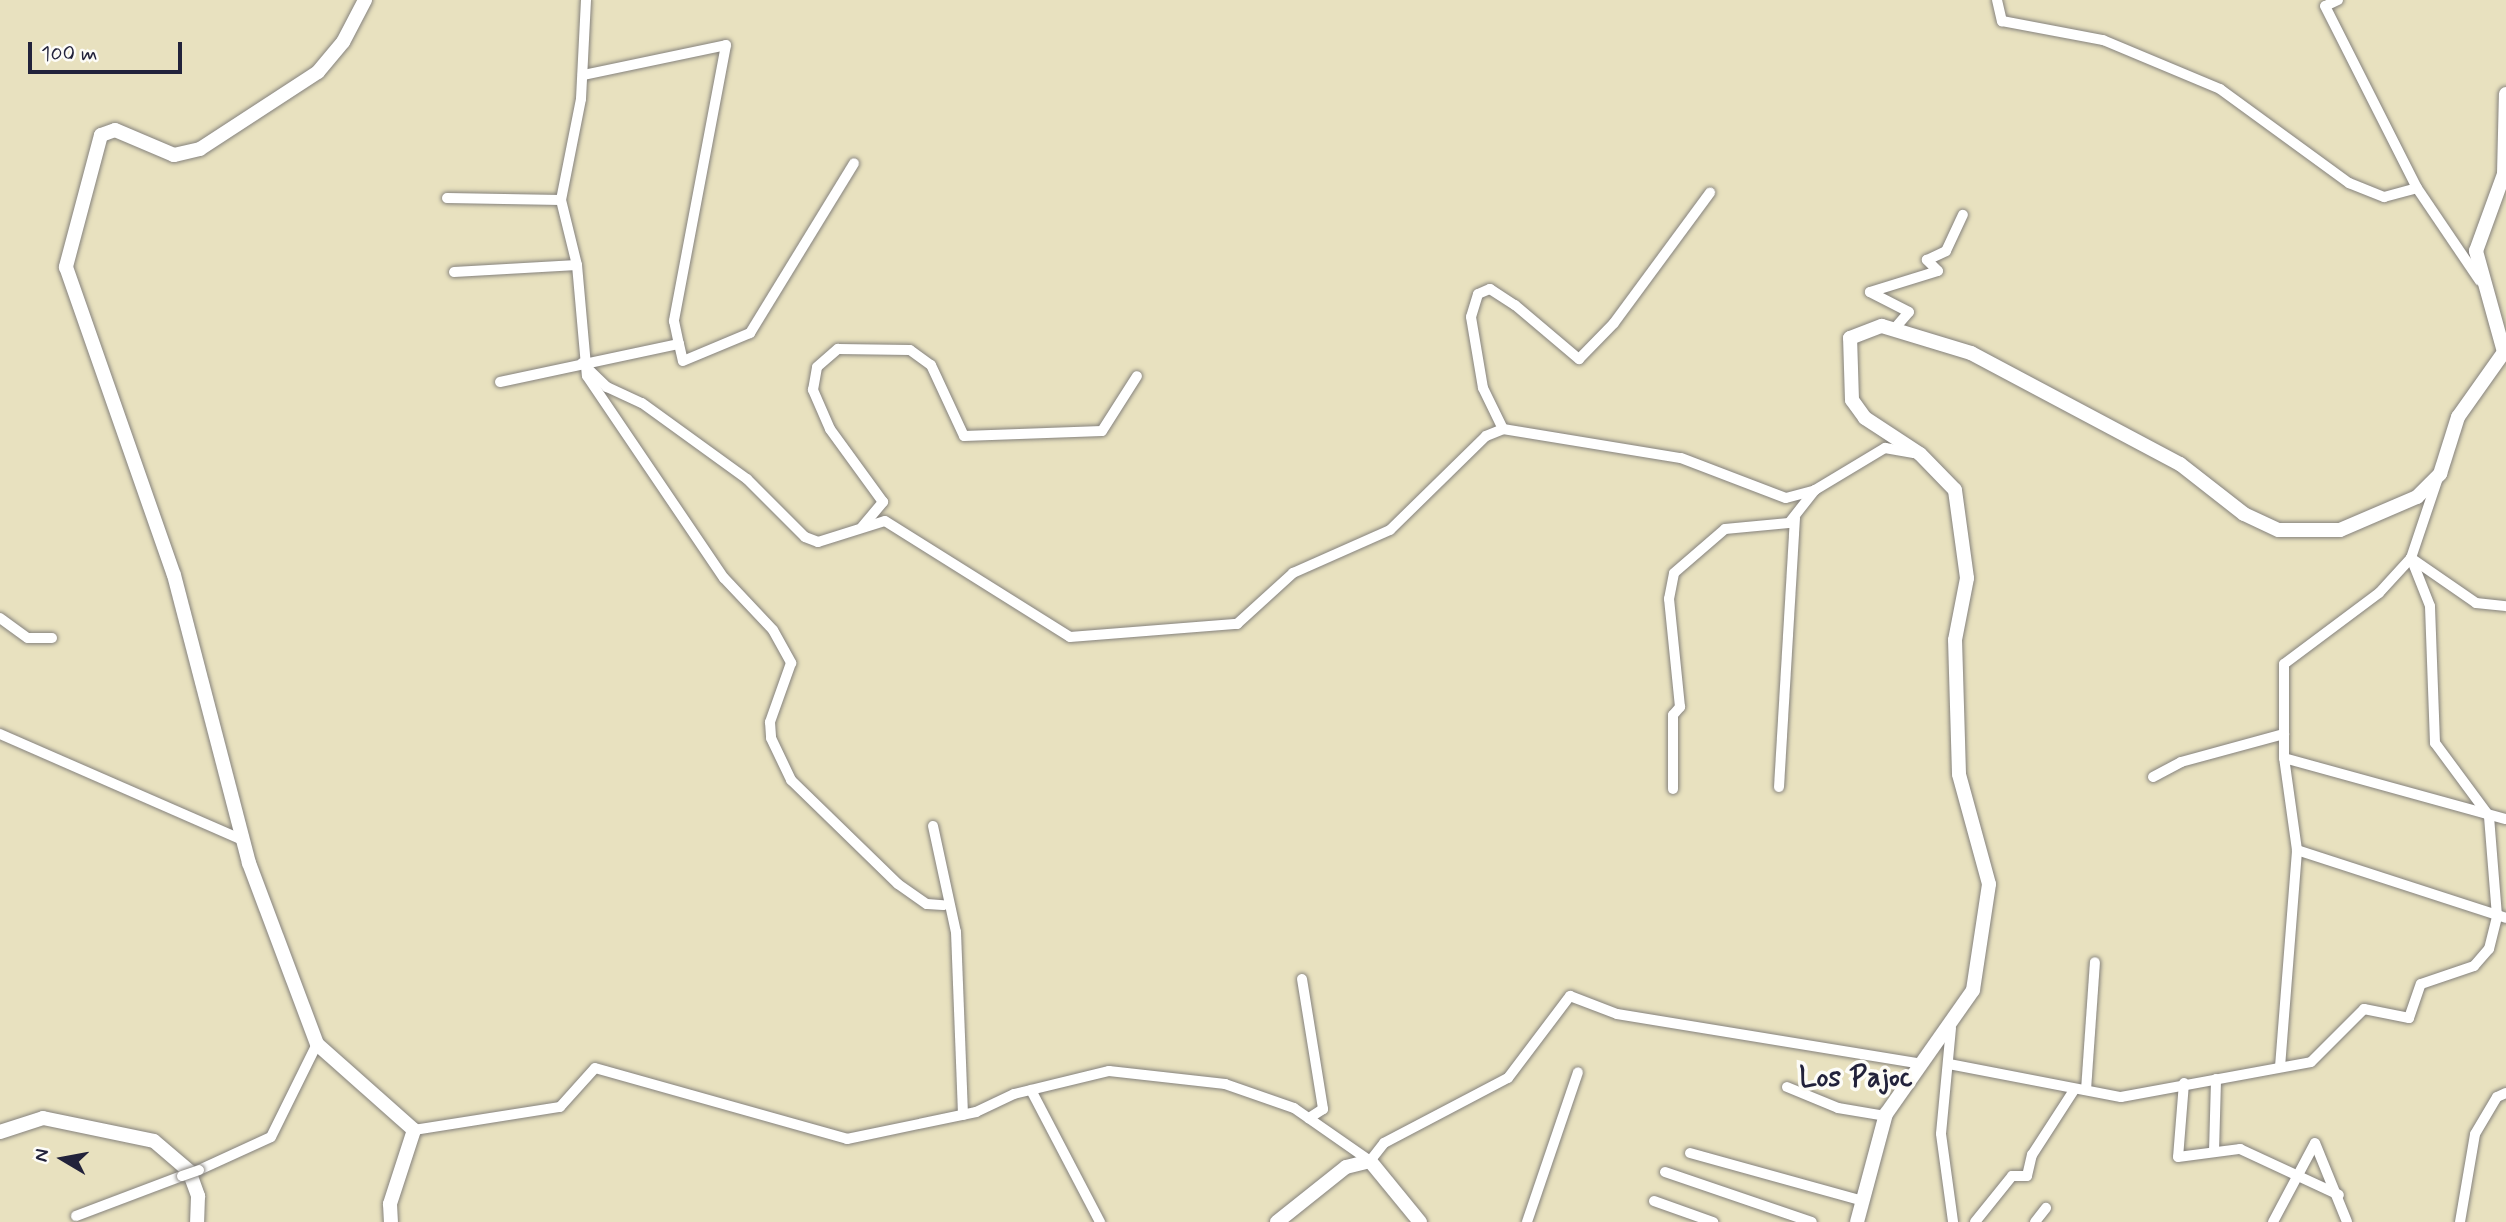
<!DOCTYPE html>
<style>
body{margin:0}
#map{position:relative;width:2506px;height:1222px;overflow:hidden;background:#e8e1bf;font-family:Mynerve,sans-serif}
div>[style]{position:absolute}
[style*='--x']{left:calc(var(--x)*1px);top:calc(var(--y)*1px);width:calc(var(--w)*1px);rotate:calc(var(--a)*1deg)}
.roads{filter:drop-shadow(0 0 2px #85827d) drop-shadow(0 0 2px #85827d)}
.street>*{height:10px;margin:-5px;padding:0 5px;transform-origin:5px;border-radius:5px;background:#fff}
.secondary>*{height:14px;margin:-7px;padding:0 7px;transform-origin:7px;border-radius:7px;background:#fff}
.bridges{filter:drop-shadow(0 0 2px #85827d) drop-shadow(0 0 2px #85827d)}
.street-bridge>*{height:10px;margin:-5px;padding:0 5px;transform-origin:5px;border-radius:5px;background:#fff}
span{translate:-50% -50%;white-space:nowrap;text-align:center;line-height:1.15;-webkit-text-stroke:7px #fdfcf7;paint-order:stroke}
.quarter-label{font-size:28px;color:#22223b;font-weight:700}
.north{position:absolute;left:28px;top:1124px;width:70px;height:70px;-webkit-text-stroke:5px #fdfcf7;paint-order:stroke;rotate:280deg;font-size:19px;font-weight:700;line-height:28px;text-align:center;color:#22223b}
.north::after{content:'';display:block;margin:auto;width:24px;height:32px;background:#22223b;clip-path:polygon(50% 0,100% 100%,50% 72%,0 100%)}
.scale{position:absolute;left:28px;top:42px;width:154px;height:32px;box-sizing:border-box;border:4px solid #22223b;border-top:0;padding-left:9px;font-size:21px;line-height:24px;white-space:nowrap;color:#22223b;-webkit-text-stroke:5px #fdfcf7;paint-order:stroke}
</style>
<div id="map">
<div class="roads">
<div class="street">
<div style="--x:586;--y:0;--w:99;--a:92.9"></div>
<div style="--x:581;--y:99;--w:103;--a:101.2"></div>
<div style="--x:561;--y:200;--w:67;--a:76.2"></div>
<div style="--x:577;--y:265;--w:111;--a:84.9"></div>
<div style="--x:587;--y:376;--w:244;--a:55.9"></div>
<div style="--x:724;--y:578;--w:71;--a:46.7"></div>
<div style="--x:773;--y:630;--w:38;--a:61"></div>
<div style="--x:791;--y:663;--w:63;--a:109.6"></div>
<div style="--x:770;--y:722;--w:16;--a:86"></div>
<div style="--x:771;--y:738;--w:47;--a:64.5"></div>
<div style="--x:791;--y:780;--w:149;--a:44.2"></div>
<div style="--x:898;--y:884;--w:35;--a:35"></div>
<div style="--x:927;--y:904;--w:16;--a:4"></div>
<div style="--x:1997;--y:0;--w:22;--a:77"></div>
<div style="--x:2002;--y:21;--w:103;--a:10.7"></div>
<div style="--x:2103;--y:40;--w:127;--a:22.7"></div>
<div style="--x:2220;--y:89;--w:160;--a:36.1"></div>
<div style="--x:2349;--y:183;--w:38;--a:22"></div>
<div style="--x:2384;--y:197;--w:34;--a:-15"></div>
<div style="--x:2338;--y:0;--w:14;--a:155"></div>
<div style="--x:2325;--y:6;--w:204;--a:63.2"></div>
<div style="--x:2417;--y:188;--w:112;--a:55.9"></div>
<div style="--x:583;--y:75;--w:146;--a:-11.8"></div>
<div style="--x:726;--y:45;--w:281;--a:100.7"></div>
<div style="--x:674;--y:321;--w:24;--a:78"></div>
<div style="--x:447;--y:198;--w:114;--a:1"></div>
<div style="--x:454;--y:272;--w:123;--a:-3.3"></div>
<div style="--x:1895;--y:328;--w:21;--a:-49"></div>
<div style="--x:1909;--y:312;--w:44;--a:-152.9"></div>
<div style="--x:1870;--y:292;--w:71;--a:-17.2"></div>
<div style="--x:1938;--y:271;--w:16;--a:-135"></div>
<div style="--x:1927;--y:260;--w:21;--a:-25"></div>
<div style="--x:1946;--y:251;--w:40;--a:-65"></div>
<div style="--x:582;--y:363;--w:35;--a:44"></div>
<div style="--x:607;--y:387;--w:38;--a:25"></div>
<div style="--x:642;--y:403;--w:130;--a:35.9"></div>
<div style="--x:747;--y:479;--w:82;--a:45"></div>
<div style="--x:805;--y:537;--w:14;--a:21"></div>
<div style="--x:818;--y:542;--w:70;--a:-17.4"></div>
<div style="--x:885;--y:521;--w:218;--a:32.1"></div>
<div style="--x:1070;--y:637;--w:168;--a:-4.5"></div>
<div style="--x:1237;--y:624;--w:76;--a:-42.3"></div>
<div style="--x:1293;--y:573;--w:106;--a:-23.9"></div>
<div style="--x:1390;--y:530;--w:134;--a:-44.4"></div>
<div style="--x:1486;--y:436;--w:18;--a:-22"></div>
<div style="--x:1503;--y:429;--w:180;--a:9.3"></div>
<div style="--x:1681;--y:458;--w:112;--a:20.9"></div>
<div style="--x:1786;--y:498;--w:30;--a:-15"></div>
<div style="--x:1815;--y:490;--w:82;--a:-31"></div>
<div style="--x:1885;--y:448;--w:29;--a:10"></div>
<div style="--x:500;--y:382;--w:183;--a:-12"></div>
<div style="--x:679;--y:344;--w:17;--a:77"></div>
<div style="--x:683;--y:361;--w:73;--a:-22.7"></div>
<div style="--x:750;--y:333;--w:199;--a:-58.5"></div>
<div style="--x:1503;--y:429;--w:46;--a:-116"></div>
<div style="--x:1483;--y:388;--w:72;--a:-99.6"></div>
<div style="--x:1471;--y:317;--w:24;--a:-73"></div>
<div style="--x:1478;--y:294;--w:13;--a:-23"></div>
<div style="--x:1490;--y:289;--w:30;--a:33"></div>
<div style="--x:1515;--y:305;--w:84;--a:40.2"></div>
<div style="--x:1579;--y:359;--w:50;--a:-45.8"></div>
<div style="--x:1614;--y:323;--w:162;--a:-53.6"></div>
<div style="--x:862;--y:527;--w:33;--a:-50"></div>
<div style="--x:883;--y:502;--w:90;--a:-126"></div>
<div style="--x:830;--y:429;--w:43;--a:-113.6"></div>
<div style="--x:813;--y:390;--w:23;--a:-80"></div>
<div style="--x:817;--y:367;--w:28;--a:-41"></div>
<div style="--x:838;--y:349;--w:72;--a:0.8"></div>
<div style="--x:910;--y:350;--w:26;--a:36"></div>
<div style="--x:931;--y:365;--w:78;--a:65.1"></div>
<div style="--x:964;--y:436;--w:138;--a:-2.1"></div>
<div style="--x:1102;--y:431;--w:65;--a:-57.5"></div>
<div style="--x:0;--y:618;--w:34;--a:36"></div>
<div style="--x:28;--y:638;--w:24;--a:0"></div>
<div style="--x:0;--y:734;--w:265;--a:23.6"></div>
<div style="--x:2284;--y:758;--w:230;--a:15.4"></div>
<div style="--x:2153;--y:777;--w:32;--a:-28"></div>
<div style="--x:2181;--y:762;--w:107;--a:-15.2"></div>
<div style="--x:1779;--y:787;--w:270;--a:-86.6"></div>
<div style="--x:1673;--y:789;--w:74;--a:-90"></div>
<div style="--x:1673;--y:715;--w:11;--a:-49"></div>
<div style="--x:1680;--y:707;--w:109;--a:-95.8"></div>
<div style="--x:1669;--y:599;--w:26;--a:-79"></div>
<div style="--x:1674;--y:573;--w:67;--a:-40.8"></div>
<div style="--x:1725;--y:529;--w:64;--a:-5.4"></div>
<div style="--x:1789;--y:523;--w:42;--a:-51.8"></div>
<div style="--x:933;--y:826;--w:108;--a:77.8"></div>
<div style="--x:956;--y:932;--w:183;--a:87.8"></div>
<div style="--x:2297;--y:850;--w:220;--a:18"></div>
<div style="--x:1302;--y:979;--w:132;--a:80.8"></div>
<div style="--x:1323;--y:1109;--w:17;--a:147"></div>
<div style="--x:1951;--y:1028;--w:106;--a:95.4"></div>
<div style="--x:1941;--y:1134;--w:89;--a:82.2"></div>
<div style="--x:1949;--y:1064;--w:175;--a:10.9"></div>
<div style="--x:2121;--y:1097;--w:193;--a:-10.4"></div>
<div style="--x:2311;--y:1062;--w:75;--a:-45"></div>
<div style="--x:2364;--y:1009;--w:46;--a:11.3"></div>
<div style="--x:2409;--y:1018;--w:36;--a:-71"></div>
<div style="--x:2421;--y:984;--w:56;--a:-18.8"></div>
<div style="--x:2474;--y:966;--w:23;--a:-49"></div>
<div style="--x:2489;--y:949;--w:34;--a:-76"></div>
<div style="--x:2497;--y:916;--w:100;--a:-94.6"></div>
<div style="--x:2489;--y:816;--w:91;--a:-126.5"></div>
<div style="--x:2435;--y:743;--w:137;--a:-92.1"></div>
<div style="--x:2430;--y:606;--w:52;--a:-111.6"></div>
<div style="--x:2411;--y:558;--w:84;--a:-71.4"></div>
<div style="--x:2280;--y:1067;--w:218;--a:-85.5"></div>
<div style="--x:2297;--y:850;--w:93;--a:-98"></div>
<div style="--x:2284;--y:758;--w:94;--a:-90"></div>
<div style="--x:2284;--y:664;--w:119;--a:-36.8"></div>
<div style="--x:2379;--y:593;--w:47;--a:-47.6"></div>
<div style="--x:2411;--y:558;--w:79;--a:34.7"></div>
<div style="--x:2476;--y:603;--w:30;--a:6"></div>
<div style="--x:2184;--y:1083;--w:74;--a:94.6"></div>
<div style="--x:2178;--y:1157;--w:63;--a:-7.4"></div>
<div style="--x:2240;--y:1149;--w:109;--a:24.9"></div>
<div style="--x:1787;--y:1087;--w:55;--a:22.4"></div>
<div style="--x:1838;--y:1108;--w:49;--a:9.5"></div>
<div style="--x:1031;--y:1090;--w:149;--a:62.4"></div>
<div style="--x:2086;--y:1090;--w:128;--a:-86"></div>
<div style="--x:414;--y:1130;--w:148;--a:-9"></div>
<div style="--x:560;--y:1107;--w:52;--a:-48.1"></div>
<div style="--x:595;--y:1068;--w:262;--a:15.7"></div>
<div style="--x:847;--y:1139;--w:132;--a:-11.8"></div>
<div style="--x:976;--y:1112;--w:42;--a:-25.3"></div>
<div style="--x:1014;--y:1094;--w:98;--a:-13.6"></div>
<div style="--x:1109;--y:1071;--w:117;--a:6.4"></div>
<div style="--x:1225;--y:1084;--w:73;--a:19.2"></div>
<div style="--x:1294;--y:1108;--w:93;--a:34.9"></div>
<div style="--x:1370;--y:1161;--w:23;--a:-52"></div>
<div style="--x:1384;--y:1143;--w:140;--a:-27.7"></div>
<div style="--x:1508;--y:1078;--w:103;--a:-52.9"></div>
<div style="--x:1570;--y:996;--w:50;--a:21"></div>
<div style="--x:1617;--y:1014;--w:308;--a:9.3"></div>
<div style="--x:2214;--y:1152;--w:73;--a:-88.4"></div>
<div style="--x:1690;--y:1153;--w:176;--a:15.5"></div>
<div style="--x:199;--y:1170;--w:79;--a:-24.6"></div>
<div style="--x:271;--y:1137;--w:104;--a:-63.7"></div>
<div style="--x:1665;--y:1172;--w:155;--a:18.8"></div>
<div style="--x:1654;--y:1201;--w:63;--a:19.6"></div>
<div style="--x:76;--y:1216;--w:113;--a:-20.7"></div>
<div style="--x:1527;--y:1222;--w:158;--a:-71.2"></div>
<div style="--x:1975;--y:1222;--w:59;--a:-51.2"></div>
<div style="--x:2012;--y:1176;--w:15;--a:0"></div>
<div style="--x:2027;--y:1176;--w:22;--a:-77"></div>
<div style="--x:2032;--y:1155;--w:77;--a:-57.1"></div>
<div style="--x:2035;--y:1222;--w:18;--a:-52"></div>
<div style="--x:2273;--y:1222;--w:89;--a:-62"></div>
<div style="--x:2315;--y:1143;--w:85;--a:67.9"></div>
<div style="--x:2460;--y:1222;--w:89;--a:-80.3"></div>
<div style="--x:2475;--y:1134;--w:43;--a:-59.3"></div>
<div style="--x:2497;--y:1097;--w:10;--a:-24"></div>
</div>
<div class="secondary">
<div style="--x:365;--y:0;--w:47;--a:117.6"></div>
<div style="--x:343;--y:42;--w:39;--a:130"></div>
<div style="--x:318;--y:72;--w:141;--a:146.9"></div>
<div style="--x:200;--y:149;--w:27;--a:167"></div>
<div style="--x:174;--y:155;--w:64;--a:-157"></div>
<div style="--x:115;--y:130;--w:15;--a:160"></div>
<div style="--x:101;--y:135;--w:137;--a:104.9"></div>
<div style="--x:66;--y:267;--w:326;--a:70.7"></div>
<div style="--x:174;--y:575;--w:298;--a:75.4"></div>
<div style="--x:249;--y:863;--w:193;--a:69.4"></div>
<div style="--x:317;--y:1044;--w:130;--a:41.6"></div>
<div style="--x:414;--y:1130;--w:78;--a:108"></div>
<div style="--x:390;--y:1204;--w:18;--a:87"></div>
<div style="--x:0;--y:1132;--w:45;--a:-18"></div>
<div style="--x:43;--y:1118;--w:113;--a:11.7"></div>
<div style="--x:154;--y:1141;--w:46;--a:40.6"></div>
<div style="--x:189;--y:1171;--w:27;--a:70"></div>
<div style="--x:198;--y:1196;--w:26;--a:92"></div>
<div style="--x:1277;--y:1222;--w:88;--a:-38.6"></div>
<div style="--x:1346;--y:1167;--w:25;--a:-14"></div>
<div style="--x:1370;--y:1161;--w:79;--a:50.7"></div>
<div style="--x:1857;--y:1222;--w:112;--a:-75"></div>
<div style="--x:1886;--y:1114;--w:151;--a:-54.9"></div>
<div style="--x:1973;--y:990;--w:107;--a:-81.4"></div>
<div style="--x:1989;--y:884;--w:114;--a:-105.3"></div>
<div style="--x:1959;--y:774;--w:134;--a:-91.7"></div>
<div style="--x:1955;--y:640;--w:63;--a:-79"></div>
<div style="--x:1967;--y:578;--w:89;--a:-97.8"></div>
<div style="--x:1955;--y:490;--w:50;--a:-134.2"></div>
<div style="--x:1920;--y:454;--w:66;--a:-146.8"></div>
<div style="--x:1865;--y:418;--w:22;--a:-126"></div>
<div style="--x:1852;--y:400;--w:62;--a:-91.8"></div>
<div style="--x:1850;--y:338;--w:34;--a:-21"></div>
<div style="--x:1882;--y:326;--w:93;--a:16.9"></div>
<div style="--x:1971;--y:353;--w:237;--a:28"></div>
<div style="--x:2180;--y:464;--w:81;--a:38"></div>
<div style="--x:2244;--y:514;--w:38;--a:25"></div>
<div style="--x:2279;--y:530;--w:61;--a:0"></div>
<div style="--x:2340;--y:530;--w:84;--a:-23.2"></div>
<div style="--x:2417;--y:497;--w:33;--a:-45"></div>
<div style="--x:2440;--y:474;--w:60;--a:-72.5"></div>
<div style="--x:2458;--y:417;--w:80;--a:-54.7"></div>
<div style="--x:2504;--y:352;--w:105;--a:-105.5"></div>
<div style="--x:2476;--y:251;--w:82;--a:-70"></div>
<div style="--x:2504;--y:174;--w:80;--a:-88.6"></div>
</div>
</div>
<div class="bridges">
<div class="street-bridge">
<div style="--x:182;--y:1176;--w:18;--a:-19"></div>
</div>
</div>
<div class="quarter-label">
<span style="left:1856px;top:1079px">Los Pajoc</span>
</div>
<div class="north">N</div>
<div class="scale">100 m</div>
</div>
